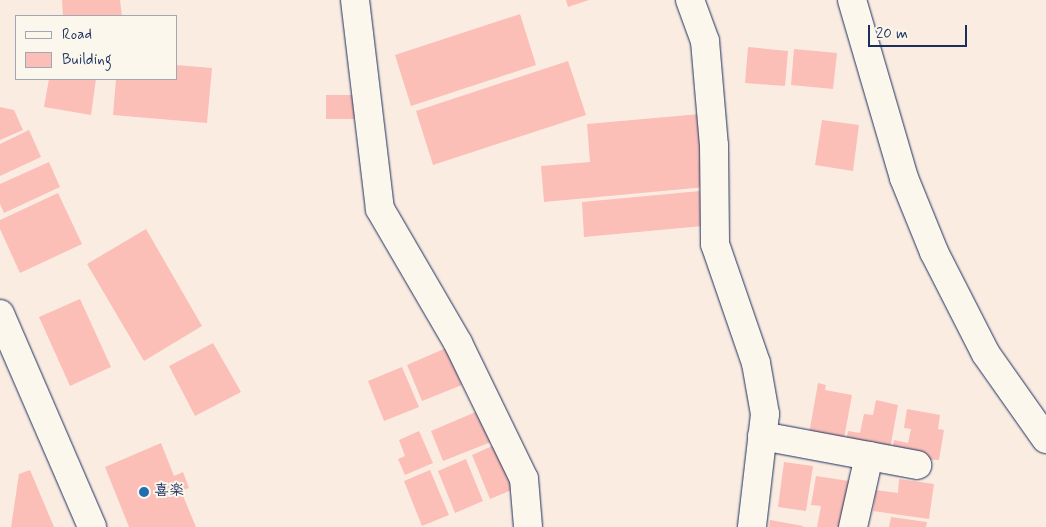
<!DOCTYPE html>
<meta charset="utf-8">
<style>
body{margin:0}
#map{position:relative;width:1046px;height:527px;overflow:hidden;background:#fbece2;font-family:Mynerve,"Klee One",sans-serif}
div>[style]{position:absolute}
[style*='--x']{left:calc(var(--x)*1px);top:calc(var(--y)*1px);width:calc(var(--w)*1px);rotate:calc(var(--a)*1deg)}
.building>*{inset:0;background:#fbbfb8}
.roads{filter:drop-shadow(0 0 1px #1b2f5e) drop-shadow(0 0 1px #1b2f5e)}
.minor>*{height:28px;margin:-14px;padding:0 14px;transform-origin:14px;border-radius:14px;background:#fbf7ec}
.dots>*{width:14px;height:14px;translate:-50% -50%;box-sizing:border-box;border:2px solid #fbf7ec;border-radius:50%}
span{translate:-50% -50%;white-space:nowrap;text-align:center;line-height:1.15;-webkit-text-stroke:4px #fbf7ec;paint-order:stroke}
.poi-label{font-size:15px;color:#1b2f5e;font-weight:700}
.left{translate:0 -50%;text-align:left}
.legend{position:absolute;left:15px;top:15px;width:162px;height:65px;box-sizing:border-box;background:#fbf7ec;border:1px solid #a1a7b3;margin:0;padding:6px 9px;list-style:none;font-size:15px;color:#1b2f5e}
.legend li{display:flex;align-items:center;gap:10px;height:25px}
.legend b{width:25px;border:1px solid #a1a7b3}
.scale{position:absolute;left:868px;top:25px;width:99px;height:22px;box-sizing:border-box;border:2px solid #1b2f5e;border-top:0;padding-left:6px;font-size:15px;line-height:18px;white-space:nowrap;color:#1b2f5e;-webkit-text-stroke:4px #fbf7ec;paint-order:stroke}
</style>
<div id="map">
<div class="building">
<div style="clip-path:polygon(62px 0,120px 0,122px 16px,63px 16px)"></div>
<div style="clip-path:polygon(566px 0,589px 0,568px 7px)"></div>
<div style="clip-path:polygon(520px 14px,536px 65px,411px 106px,395px 55px)"></div>
<div style="clip-path:polygon(748px 47px,788px 51px,785px 86px,745px 83px)"></div>
<div style="clip-path:polygon(794px 49px,837px 53px,833px 89px,791px 85px)"></div>
<div style="clip-path:polygon(568px 61px,586px 115px,433px 165px,416px 111px)"></div>
<div style="clip-path:polygon(176px 65px,212px 68px,207px 123px,113px 115px,116px 79px,176px 79px)"></div>
<div style="clip-path:polygon(49px 79px,96px 79px,91px 115px,44px 107px)"></div>
<div style="clip-path:polygon(326px 95px,355px 95px,355px 119px,326px 119px)"></div>
<div style="clip-path:polygon(0 107px,14px 110px,23px 130px,0 140px)"></div>
<div style="clip-path:polygon(700px 114px,706px 187px,544px 202px,541px 166px,590px 162px,587px 124px)"></div>
<div style="clip-path:polygon(822px 120px,859px 125px,853px 171px,815px 165px)"></div>
<div style="clip-path:polygon(29px 130px,41px 157px,0 176px,0 144px)"></div>
<div style="clip-path:polygon(49px 162px,60px 187px,4px 213px,0 204px,0 184px)"></div>
<div style="clip-path:polygon(700px 191px,703px 226px,584px 237px,582px 202px)"></div>
<div style="clip-path:polygon(58px 193px,82px 244px,20px 273px,0 229px,0 220px)"></div>
<div style="clip-path:polygon(146px 229px,202px 326px,144px 361px,87px 264px)"></div>
<div style="clip-path:polygon(80px 299px,111px 367px,70px 386px,39px 317px)"></div>
<div style="clip-path:polygon(213px 343px,241px 392px,195px 416px,169px 366px)"></div>
<div style="clip-path:polygon(446px 348px,462px 385px,422px 401px,407px 365px)"></div>
<div style="clip-path:polygon(402px 367px,419px 407px,384px 421px,368px 381px)"></div>
<div style="clip-path:polygon(818px 383px,826px 385px,825px 390px,852px 395px,843px 444px,809px 434px)"></div>
<div style="clip-path:polygon(876px 400px,898px 405px,890px 449px,876px 447px,876px 443px,872px 442px,870px 451px,845px 446px,848px 431px,860px 433px,864px 414px,873px 415px)"></div>
<div style="clip-path:polygon(907px 409px,940px 415px,938px 429px,944px 430px,939px 460px,891px 458px,894px 440px,908px 443px,911px 429px,904px 428px)"></div>
<div style="clip-path:polygon(478px 411px,491px 442px,443px 461px,431px 431px)"></div>
<div style="clip-path:polygon(419px 431px,433px 463px,405px 475px,398px 459px,405px 456px,399px 440px)"></div>
<div style="clip-path:polygon(161px 443px,174px 476px,183px 472px,189px 488px,181px 491px,196px 527px,129px 527px,105px 467px)"></div>
<div style="clip-path:polygon(499px 443px,517px 488px,490px 499px,472px 455px)"></div>
<div style="clip-path:polygon(466px 459px,483px 501px,455px 513px,438px 471px)"></div>
<div style="clip-path:polygon(784px 462px,813px 466px,806px 511px,778px 507px)"></div>
<div style="clip-path:polygon(30px 470px,54px 527px,11px 527px,19px 474px)"></div>
<div style="clip-path:polygon(430px 470px,449px 515px,422px 526px,404px 481px)"></div>
<div style="clip-path:polygon(816px 476px,849px 481px,841px 527px,817px 527px,821px 506px,811px 505px)"></div>
<div style="clip-path:polygon(899px 479px,934px 484px,929px 519px,873px 511px,876px 490px,898px 493px)"></div>
<div style="clip-path:polygon(891px 517px,927px 522px,926px 527px,889px 527px)"></div>
<div style="clip-path:polygon(770px 520px,803px 526px,803px 527px,769px 527px)"></div>
</div>
<div class="roads">
<div class="minor">
<div style="--x:355;--y:0;--w:210;--a:83.2"></div>
<div style="--x:380;--y:209;--w:155;--a:59.8"></div>
<div style="--x:458;--y:343;--w:151;--a:64.1"></div>
<div style="--x:524;--y:479;--w:48;--a:85.2"></div>
<div style="--x:690;--y:0;--w:44;--a:69.9"></div>
<div style="--x:705;--y:41;--w:104;--a:85.1"></div>
<div style="--x:714;--y:145;--w:99;--a:89.4"></div>
<div style="--x:715;--y:244;--w:126;--a:71"></div>
<div style="--x:756;--y:363;--w:52;--a:80"></div>
<div style="--x:765;--y:414;--w:114;--a:96.6"></div>
<div style="--x:852;--y:0;--w:185;--a:73.7"></div>
<div style="--x:904;--y:178;--w:80;--a:67.9"></div>
<div style="--x:934;--y:252;--w:114;--a:63"></div>
<div style="--x:986;--y:354;--w:104;--a:54.8"></div>
<div style="--x:0;--y:314;--w:232;--a:66.6"></div>
<div style="--x:762;--y:436;--w:158;--a:10.6"></div>
<div style="--x:853;--y:527;--w:73;--a:-77.3"></div>
</div>
</div>
<div class="dots">
<div style="left:144px;top:492px;background:#1f6fb2"></div>
</div>
<div class="poi-label">
<span class="left" style="left:154px;top:492px">喜楽</span>
</div>
<ul class="legend">
<li><b style="height:6px;background:#fbf7ec"></b>Road</li>
<li><b style="height:14px;background:#fbbfb8"></b>Building</li>
</ul>
<div class="scale">20 m</div>
</div>
